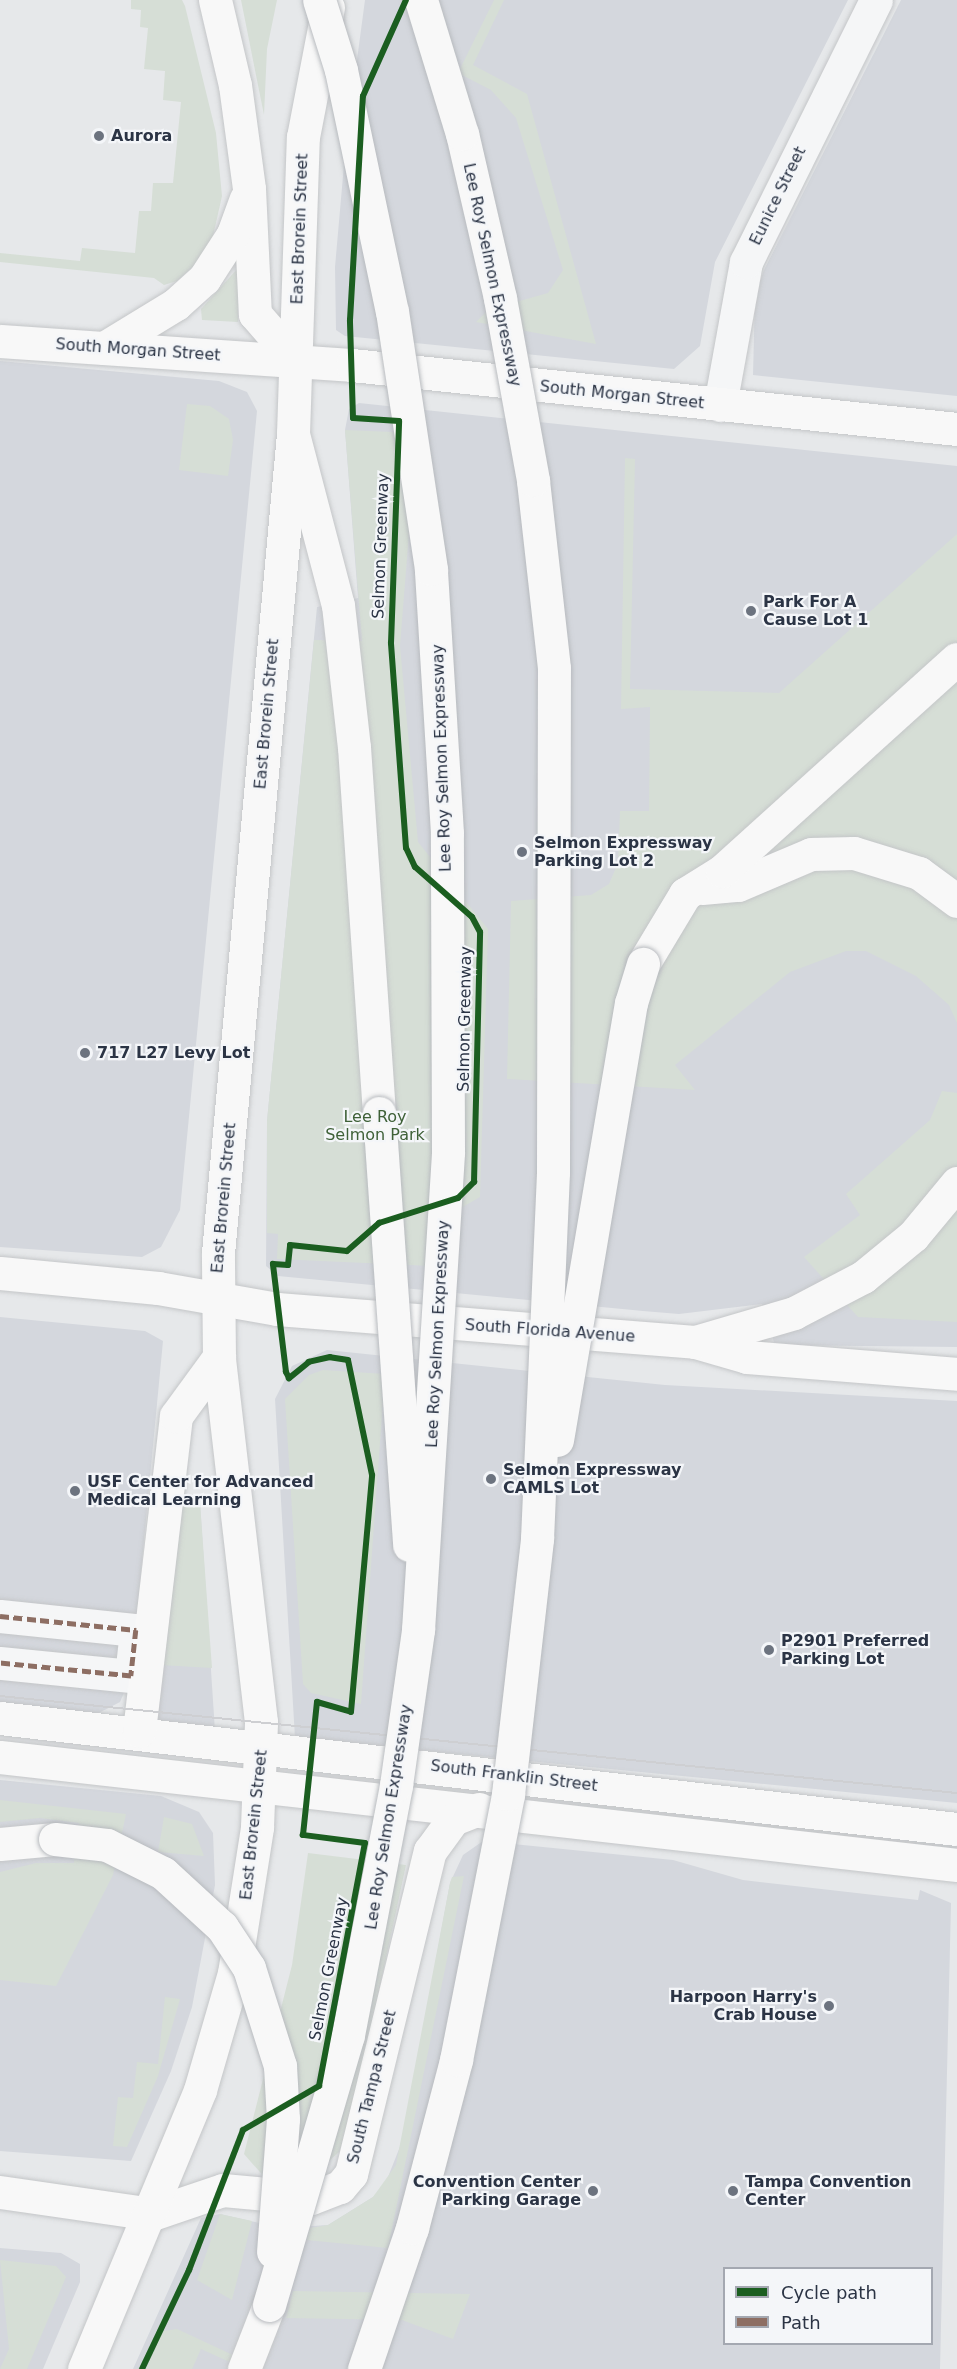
<!DOCTYPE html>
<style>
body{margin:0}
#map{position:relative;width:957px;height:2369px;overflow:hidden;background:#e6e8ea;font-family:"DejaVu Sans",sans-serif}
div>[style]{position:absolute}
[style*='--x']{left:calc(var(--x)*1px);top:calc(var(--y)*1px);width:calc(var(--w)*1px);rotate:calc(var(--a)*1deg)}
.built>*{inset:0;background:#d4d7dd}
.green>*{inset:0;background:#d6ded6}
.roads{filter:drop-shadow(0 0 2px #c4c6c8) drop-shadow(0 0 2px #c4c6c8)}
.street>*{height:33px;margin:-16.5px;padding:0 16.5px;transform-origin:16.5px;border-radius:16.5px;background:#f5f6f7}
.secondary>*{height:33px;margin:-16.5px;padding:0 16.5px;transform-origin:16.5px;border-radius:16.5px;background:#f8f8f8}
.primary>*{height:33px;margin:-16.5px;padding:0 16.5px;transform-origin:16.5px;border-radius:16.5px;background:#f8f8f8}
.highway>*{height:33px;margin:-16.5px;padding:0 16.5px;transform-origin:16.5px;border-radius:16.5px;background:#f8f8f8}
.tram>*{height:1.5px;margin:-0.75px;padding:0 0.75px;transform-origin:0.75px;border-radius:0.75px;background:#cecfd2}
.bridges{filter:drop-shadow(0 0 2px #b8bbbf) drop-shadow(0 0 2px #b8bbbf)}
.highway-bridge>*{height:33px;margin:-16.5px;padding:0 16.5px;transform-origin:16.5px;border-radius:16.5px;background:#f8f8f8}
.quiet>*{height:4.5px;margin-top:-2.25px;transform-origin:0;background:repeating-linear-gradient(90deg,#8d6e63 0 9px,transparent 0 13.5px)}
.cycleway>*{height:6px;margin:-3px;padding:0 3px;transform-origin:3px;border-radius:3px;background:#1b5e20}
.dots>*{width:16px;height:16px;translate:-50% -50%;box-sizing:border-box;border:3px solid #f4f6f9;border-radius:50%}
span{translate:-50% -50%;white-space:nowrap;text-align:center;line-height:1.15;-webkit-text-stroke:4.5px #f4f6f9;paint-order:stroke}
.poi-label{font-size:16px;color:#2b3445;font-weight:700}
.left{translate:0 -50%;text-align:left}
.right{translate:-100% -50%;text-align:right}
.street-label{font-size:16px;color:#2b3445}
.park-label{font-size:16px;color:#3f6138}
.legend{position:absolute;left:723px;top:2267px;width:210px;height:78px;box-sizing:border-box;background:#f4f6f9;border:2px solid #a4a8b1;margin:0;padding:8px 10px;list-style:none;font-size:18px;color:#2b3445}
.legend li{display:flex;align-items:center;gap:12px;height:30px}
.legend b{width:30px;border:2px solid #a4a8b1}
</style>
<div id="map">
<div class="built">
<div style="clip-path:polygon(365px 0,848px 0,715px 262px,700px 346px,674px 369px,345px 336px,336px 330px,335px 267px,346px 142px)"></div>
<div style="clip-path:polygon(901px 0,957px 0,957px 396px,753px 375px,755px 296px,764px 270px)"></div>
<div style="clip-path:polygon(0 361px,219px 381px,247px 392px,257px 411px,180px 1210px,161px 1247px,142px 1257px,0 1247px)"></div>
<div style="clip-path:polygon(359px 403px,957px 466px,957px 1347px,775px 1345px,762px 1304px,679px 1314px,643px 1311px,278px 1276px,266px 1266px,267px 1121px,317px 607px,358px 598px,345px 430px,349px 409px)"></div>
<div style="clip-path:polygon(0 1317px,145px 1331px,163px 1341px,131px 1676px,120px 1702px,87px 1719px,0 1710px)"></div>
<div style="clip-path:polygon(327px 1350px,665px 1385px,957px 1401px,957px 1803px,295px 1738px,275px 1399px,292px 1366px)"></div>
<div style="clip-path:polygon(186px 1495px,200px 1503px,215px 1731px,154px 1725px)"></div>
<div style="clip-path:polygon(0 1780px,161px 1796px,199px 1812px,213px 1833px,215px 1885px,192px 2007px,171px 2071px,131px 2161px,0 2151px)"></div>
<div style="clip-path:polygon(evenodd,483px 1841px,673px 1860px,743px 1880px,918px 1900px,920px 1890px,951px 1903px,940px 2369px,133px 2369px,201px 2218px,220px 2214px,282px 2228px,328px 2225px,373px 2197px,386px 2182px,403px 2139px,450px 1883px,463px 1855px,483px 1841px,724px 2268px,932px 2268px,932px 2344px,724px 2344px,724px 2268px)"></div>
<div style="clip-path:polygon(0 2248px,61px 2253px,80px 2264px,80px 2282px,43px 2369px,0 2369px)"></div>
</div>
<div class="green">
<div style="clip-path:polygon(131px 0,182px 0,185px 6px,216px 133px,222px 196px,213px 236px,196px 264px,177px 281px,164px 285px,154px 278px,0 262px,0 253px,80px 261px,82px 248px,135px 253px,139px 211px,151px 211px,153px 183px,173px 183px,181px 102px,163px 100px,165px 71px,144px 69px,148px 28px,140px 27px,141px 10px,131px 9px)"></div>
<div style="clip-path:polygon(241px 0,277px 0,267px 49px,264px 115px)"></div>
<div style="clip-path:polygon(494px 0,504px 0,473px 65px,527px 94px,596px 344px,476px 322px,488px 310px,548px 293px,563px 270px,516px 118px,491px 90px,458px 73px)"></div>
<div style="clip-path:polygon(239px 267px,238px 322px,202px 320px,201px 309px)"></div>
<div style="clip-path:polygon(187px 404px,210px 406px,229px 419px,233px 440px,228px 476px,179px 470px)"></div>
<div style="clip-path:polygon(345px 430px,417px 433px,400px 646px,418px 842px,488px 929px,480px 1197px,435px 1223px,432px 1266px,277px 1259px,278px 1234px,267px 1233px,267px 1121px,314px 640px,362px 641px)"></div>
<div style="clip-path:polygon(625px 458px,635px 459px,630px 689px,779px 693px,957px 534px,957px 1023px,949px 1005px,916px 976px,866px 951px,846px 951px,790px 972px,675px 1065px,695px 1090px,507px 1079px,511px 901px,591px 895px,609px 884px,618px 863px,620px 811px,649px 811px,650px 707px,621px 709px)"></div>
<div style="clip-path:polygon(942px 1091px,957px 1093px,957px 1322px,858px 1317px,804px 1257px,860px 1215px,846px 1194px,930px 1120px)"></div>
<div style="clip-path:polygon(323px 1370px,385px 1374px,361px 1704px,311px 1693px,303px 1684px,285px 1399px,309px 1375px)"></div>
<div style="clip-path:polygon(186px 1495px,200px 1503px,212px 1668px,160px 1665px,179px 1499px)"></div>
<div style="clip-path:polygon(0 1800px,126px 1814px,113px 1875px,56px 1986px,0 1980px,0 1872px,36px 1863px,74px 1863px,79px 1823px,40px 1818px,0 1822px)"></div>
<div style="clip-path:polygon(164px 1817px,192px 1824px,204px 1856px,158px 1852px)"></div>
<div style="clip-path:polygon(308px 1853px,406px 1865px,352px 2116px,339px 2152px,318px 2171px,266px 2179px,244px 2154px,292px 1965px)"></div>
<div style="clip-path:polygon(464px 1876px,388px 2248px,306px 2240px,310px 2228px,328px 2225px,373px 2197px,396px 2165px,450px 1883px,452px 1877px)"></div>
<div style="clip-path:polygon(165px 1997px,180px 1999px,158px 2076px,127px 2147px,113px 2146px,118px 2097px,133px 2098px,137px 2062px,158px 2064px)"></div>
<div style="clip-path:polygon(220px 2214px,252px 2221px,232px 2300px,197px 2280px)"></div>
<div style="clip-path:polygon(0 2260px,56px 2266px,66px 2277px,27px 2369px,0 2369px,9px 2349px)"></div>
<div style="clip-path:polygon(293px 2291px,470px 2294px,453px 2339px,402px 2320px,286px 2318px)"></div>
<div style="clip-path:polygon(177px 2329px,263px 2369px,245px 2369px,201px 2349px,192px 2369px,146px 2369px,163px 2331px)"></div>
</div>
<div class="roads">
<div class="street">
<div style="--x:720;--y:405;--w:145;--a:-79.7"></div>
<div style="--x:746;--y:262;--w:292;--a:-63.6"></div>
<div style="--x:0;--y:1616;--w:137;--a:5.9"></div>
<div style="--x:136;--y:1630;--w:46;--a:96.2"></div>
<div style="--x:131;--y:1676;--w:132;--a:-174.3"></div>
</div>
<div class="secondary">
<div style="--x:0;--y:341;--w:353;--a:3.9"></div>
<div style="--x:352;--y:365;--w:608;--a:6.04"></div>
<div style="--x:695;--y:1342;--w:54;--a:16.1"></div>
<div style="--x:747;--y:1357;--w:211;--a:4.6"></div>
<div style="--x:0;--y:1718;--w:963;--a:6.62"></div>
<div style="--x:139;--y:1731;--w:317;--a:-83.3"></div>
<div style="--x:176;--y:1416;--w:73;--a:-53.9"></div>
<div style="--x:0;--y:1757;--w:963;--a:6.44"></div>
<div style="--x:0;--y:2192;--w:154;--a:8.2"></div>
<div style="--x:152;--y:2214;--w:75;--a:-18.7"></div>
<div style="--x:223;--y:2190;--w:88;--a:5.2"></div>
<div style="--x:311;--y:2198;--w:31;--a:-21"></div>
<div style="--x:340;--y:2187;--w:17;--a:-50"></div>
<div style="--x:351;--y:2174;--w:333;--a:-76.3"></div>
<div style="--x:430;--y:1851;--w:39;--a:-54"></div>
<div style="--x:453;--y:1819;--w:28;--a:-21"></div>
<div style="--x:84;--y:2369;--w:302;--a:-67.4"></div>
<div style="--x:200;--y:2090;--w:122;--a:-73.8"></div>
<div style="--x:234;--y:1973;--w:148;--a:-81"></div>
<div style="--x:257;--y:1827;--w:105;--a:-87.8"></div>
<div style="--x:261;--y:1722;--w:367;--a:-96.6"></div>
<div style="--x:219;--y:1357;--w:104;--a:-90.6"></div>
<div style="--x:218;--y:1253;--w:822;--a:-84.77"></div>
<div style="--x:293;--y:434;--w:297;--a:-88.1"></div>
<div style="--x:303;--y:137;--w:132;--a:-79.1"></div>
</div>
<div class="primary">
<div style="--x:0;--y:1273;--w:159;--a:5.4"></div>
<div style="--x:158;--y:1288;--w:121;--a:10"></div>
<div style="--x:277;--y:1309;--w:419;--a:4.5"></div>
</div>
<div class="highway">
<div style="--x:215;--y:0;--w:87;--a:76.8"></div>
<div style="--x:235;--y:85;--w:105;--a:82.3"></div>
<div style="--x:249;--y:189;--w:125;--a:87.3"></div>
<div style="--x:255;--y:314;--w:61;--a:49"></div>
<div style="--x:104;--y:348;--w:84;--a:-31.4"></div>
<div style="--x:176;--y:304;--w:38;--a:-42"></div>
<div style="--x:204;--y:279;--w:54;--a:-57.2"></div>
<div style="--x:233;--y:234;--w:37;--a:-70"></div>
<div style="--x:293;--y:434;--w:177;--a:75.3"></div>
<div style="--x:338;--y:605;--w:143;--a:83.6"></div>
<div style="--x:354;--y:747;--w:367;--a:86.1"></div>
<div style="--x:702;--y:888;--w:36;--a:-5"></div>
<div style="--x:738;--y:885;--w:79;--a:-23"></div>
<div style="--x:811;--y:854;--w:43;--a:-1.3"></div>
<div style="--x:854;--y:853;--w:68;--a:17.1"></div>
<div style="--x:919;--y:873;--w:47;--a:36.4"></div>
<div style="--x:643;--y:964;--w:82;--a:-59"></div>
<div style="--x:685;--y:894;--w:44;--a:-31.9"></div>
<div style="--x:722;--y:871;--w:316;--a:-42.1"></div>
<div style="--x:695;--y:1342;--w:103;--a:-16.3"></div>
<div style="--x:794;--y:1313;--w:78;--a:-27.6"></div>
<div style="--x:863;--y:1277;--w:65;--a:-39.4"></div>
<div style="--x:913;--y:1236;--w:69;--a:-50.3"></div>
<div style="--x:0;--y:1844;--w:55;--a:-5.2"></div>
<div style="--x:244;--y:2369;--w:69;--a:-68.7"></div>
</div>
</div>
<div class="tram">
<div style="--x:0;--y:1696;--w:962;--a:5.79"></div>
</div>
<div class="bridges">
<div class="highway-bridge">
<div style="--x:379;--y:1113;--w:433;--a:86"></div>
<div style="--x:557;--y:1440;--w:443;--a:-80.4"></div>
<div style="--x:631;--y:1003;--w:41;--a:-72.9"></div>
<div style="--x:55;--y:1839;--w:52;--a:6.6"></div>
<div style="--x:107;--y:1845;--w:63;--a:26.6"></div>
<div style="--x:163;--y:1873;--w:80;--a:42.5"></div>
<div style="--x:222;--y:1927;--w:49;--a:56.6"></div>
<div style="--x:249;--y:1968;--w:103;--a:72.4"></div>
<div style="--x:280;--y:2066;--w:53;--a:86.8"></div>
<div style="--x:283;--y:2119;--w:133;--a:94.3"></div>
<div style="--x:269;--y:2305;--w:281;--a:-73.7"></div>
<div style="--x:348;--y:2035;--w:255;--a:-79.1"></div>
<div style="--x:396;--y:1785;--w:157;--a:-81.9"></div>
<div style="--x:418;--y:1630;--w:479;--a:-86.4"></div>
<div style="--x:448;--y:1152;--w:319;--a:-90.2"></div>
<div style="--x:447;--y:833;--w:264;--a:-93.5"></div>
<div style="--x:431;--y:569;--w:260;--a:-98.6"></div>
<div style="--x:392;--y:312;--w:247;--a:-101.9"></div>
<div style="--x:341;--y:70;--w:73;--a:-107.4"></div>
<div style="--x:364;--y:2369;--w:149;--a:-71.2"></div>
<div style="--x:412;--y:2228;--w:174;--a:-75.3"></div>
<div style="--x:456;--y:2060;--w:271;--a:-78.9"></div>
<div style="--x:508;--y:1794;--w:257;--a:-83.5"></div>
<div style="--x:537;--y:1539;--w:367;--a:-87.5"></div>
<div style="--x:553;--y:1172;--w:504;--a:-89.89"></div>
<div style="--x:554;--y:668;--w:189;--a:-96.4"></div>
<div style="--x:533;--y:480;--w:185;--a:-100.3"></div>
<div style="--x:500;--y:298;--w:168;--a:-103"></div>
<div style="--x:462;--y:134;--w:140;--a:-107"></div>
</div>
</div>
<div class="quiet">
<div style="--x:0;--y:1616;--w:137;--a:5.9"></div>
<div style="--x:136;--y:1630;--w:46;--a:96.2"></div>
<div style="--x:131;--y:1676;--w:132;--a:-174.3"></div>
</div>
<div class="cycleway">
<div style="--x:142;--y:2369;--w:110;--a:-64.6"></div>
<div style="--x:189;--y:2270;--w:150;--a:-68.9"></div>
<div style="--x:243;--y:2130;--w:88;--a:-30.1"></div>
<div style="--x:319;--y:2086;--w:247;--a:-79.3"></div>
<div style="--x:365;--y:1843;--w:63;--a:-172.6"></div>
<div style="--x:303;--y:1835;--w:134;--a:-84"></div>
<div style="--x:317;--y:1702;--w:35;--a:16"></div>
<div style="--x:351;--y:1712;--w:238;--a:-84.9"></div>
<div style="--x:372;--y:1475;--w:117;--a:-101.8"></div>
<div style="--x:348;--y:1360;--w:18;--a:-171"></div>
<div style="--x:330;--y:1357;--w:22;--a:167"></div>
<div style="--x:309;--y:1362;--w:26;--a:141"></div>
<div style="--x:289;--y:1378;--w:7;--a:-117"></div>
<div style="--x:286;--y:1372;--w:109;--a:-96.9"></div>
<div style="--x:273;--y:1264;--w:15;--a:4"></div>
<div style="--x:288;--y:1265;--w:20;--a:-84"></div>
<div style="--x:290;--y:1245;--w:57;--a:6"></div>
<div style="--x:347;--y:1251;--w:43;--a:-41.2"></div>
<div style="--x:379;--y:1223;--w:83;--a:-17.6"></div>
<div style="--x:458;--y:1198;--w:23;--a:-45"></div>
<div style="--x:474;--y:1182;--w:250;--a:-88.6"></div>
<div style="--x:480;--y:932;--w:17;--a:-118"></div>
<div style="--x:472;--y:917;--w:76;--a:-138.7"></div>
<div style="--x:415;--y:867;--w:21;--a:-115"></div>
<div style="--x:406;--y:848;--w:206;--a:-94.2"></div>
<div style="--x:391;--y:643;--w:222;--a:-87.9"></div>
<div style="--x:399;--y:421;--w:46;--a:-176.3"></div>
<div style="--x:353;--y:418;--w:98;--a:-91.8"></div>
<div style="--x:350;--y:320;--w:224;--a:-86.7"></div>
<div style="--x:363;--y:96;--w:105;--a:-65.9"></div>
</div>
<div class="dots">
<div style="left:99px;top:136px;background:#6c737f"></div>
<div style="left:751px;top:611px;background:#6c737f"></div>
<div style="left:522px;top:852px;background:#6c737f"></div>
<div style="left:85px;top:1053px;background:#6c737f"></div>
<div style="left:491px;top:1479px;background:#6c737f"></div>
<div style="left:75px;top:1491px;background:#6c737f"></div>
<div style="left:769px;top:1650px;background:#6c737f"></div>
<div style="left:829px;top:2006px;background:#6c737f"></div>
<div style="left:593px;top:2191px;background:#6c737f"></div>
<div style="left:733px;top:2191px;background:#6c737f"></div>
</div>
<div class="poi-label">
<span class="left" style="left:111px;top:136px">Aurora</span>
<span class="left" style="left:763px;top:611px">Park For A<br>Cause Lot 1</span>
<span class="left" style="left:534px;top:852px">Selmon Expressway<br>Parking Lot 2</span>
<span class="left" style="left:97px;top:1053px">717 L27 Levy Lot</span>
<span class="left" style="left:503px;top:1479px">Selmon Expressway<br>CAMLS Lot</span>
<span class="left" style="left:87px;top:1491px">USF Center for Advanced<br>Medical Learning</span>
<span class="left" style="left:781px;top:1650px">P2901 Preferred<br>Parking Lot</span>
<span class="right" style="left:817px;top:2006px">Harpoon Harry's<br>Crab House</span>
<span class="right" style="left:581px;top:2191px">Convention Center<br>Parking Garage</span>
<span class="left" style="left:745px;top:2191px">Tampa Convention<br>Center</span>
</div>
<div class="street-label">
<span style="left:778px;top:196px;rotate:-64deg">Eunice Street</span>
<span style="left:300px;top:229px;rotate:-88deg">East Brorein Street</span>
<span style="left:492px;top:275px;rotate:78deg">Lee Roy Selmon Expressway</span>
<span style="left:138px;top:350px;rotate:4deg">South Morgan Street</span>
<span style="left:622px;top:395px;rotate:6deg">South Morgan Street</span>
<span style="left:381px;top:546px;rotate:-88deg">Selmon Greenway</span>
<span style="left:267px;top:714px;rotate:-85deg">East Brorein Street</span>
<span style="left:442px;top:758px;rotate:-92deg">Lee Roy Selmon Expressway</span>
<span style="left:465px;top:1019px;rotate:-89deg">Selmon Greenway</span>
<span style="left:224px;top:1198px;rotate:-85deg">East Brorein Street</span>
<span style="left:550px;top:1331px;rotate:4deg">South Florida Avenue</span>
<span style="left:438px;top:1334px;rotate:-87deg">Lee Roy Selmon Expressway</span>
<span style="left:514px;top:1776px;rotate:7deg">South Franklin Street</span>
<span style="left:389px;top:1817px;rotate:-81deg">Lee Roy Selmon Expressway</span>
<span style="left:254px;top:1825px;rotate:-84deg">East Brorein Street</span>
<span style="left:329px;top:1969px;rotate:-79deg">Selmon Greenway</span>
<span style="left:372px;top:2087px;rotate:-76deg">South Tampa Street</span>
</div>
<div class="park-label">
<span style="left:375px;top:1126px">Lee Roy<br>Selmon Park</span>
</div>
<ul class="legend">
<li><b style="height:8px;background:#1b5e20"></b>Cycle path</li>
<li><b style="height:8px;background:#8d6e63"></b>Path</li>
</ul>
</div>
